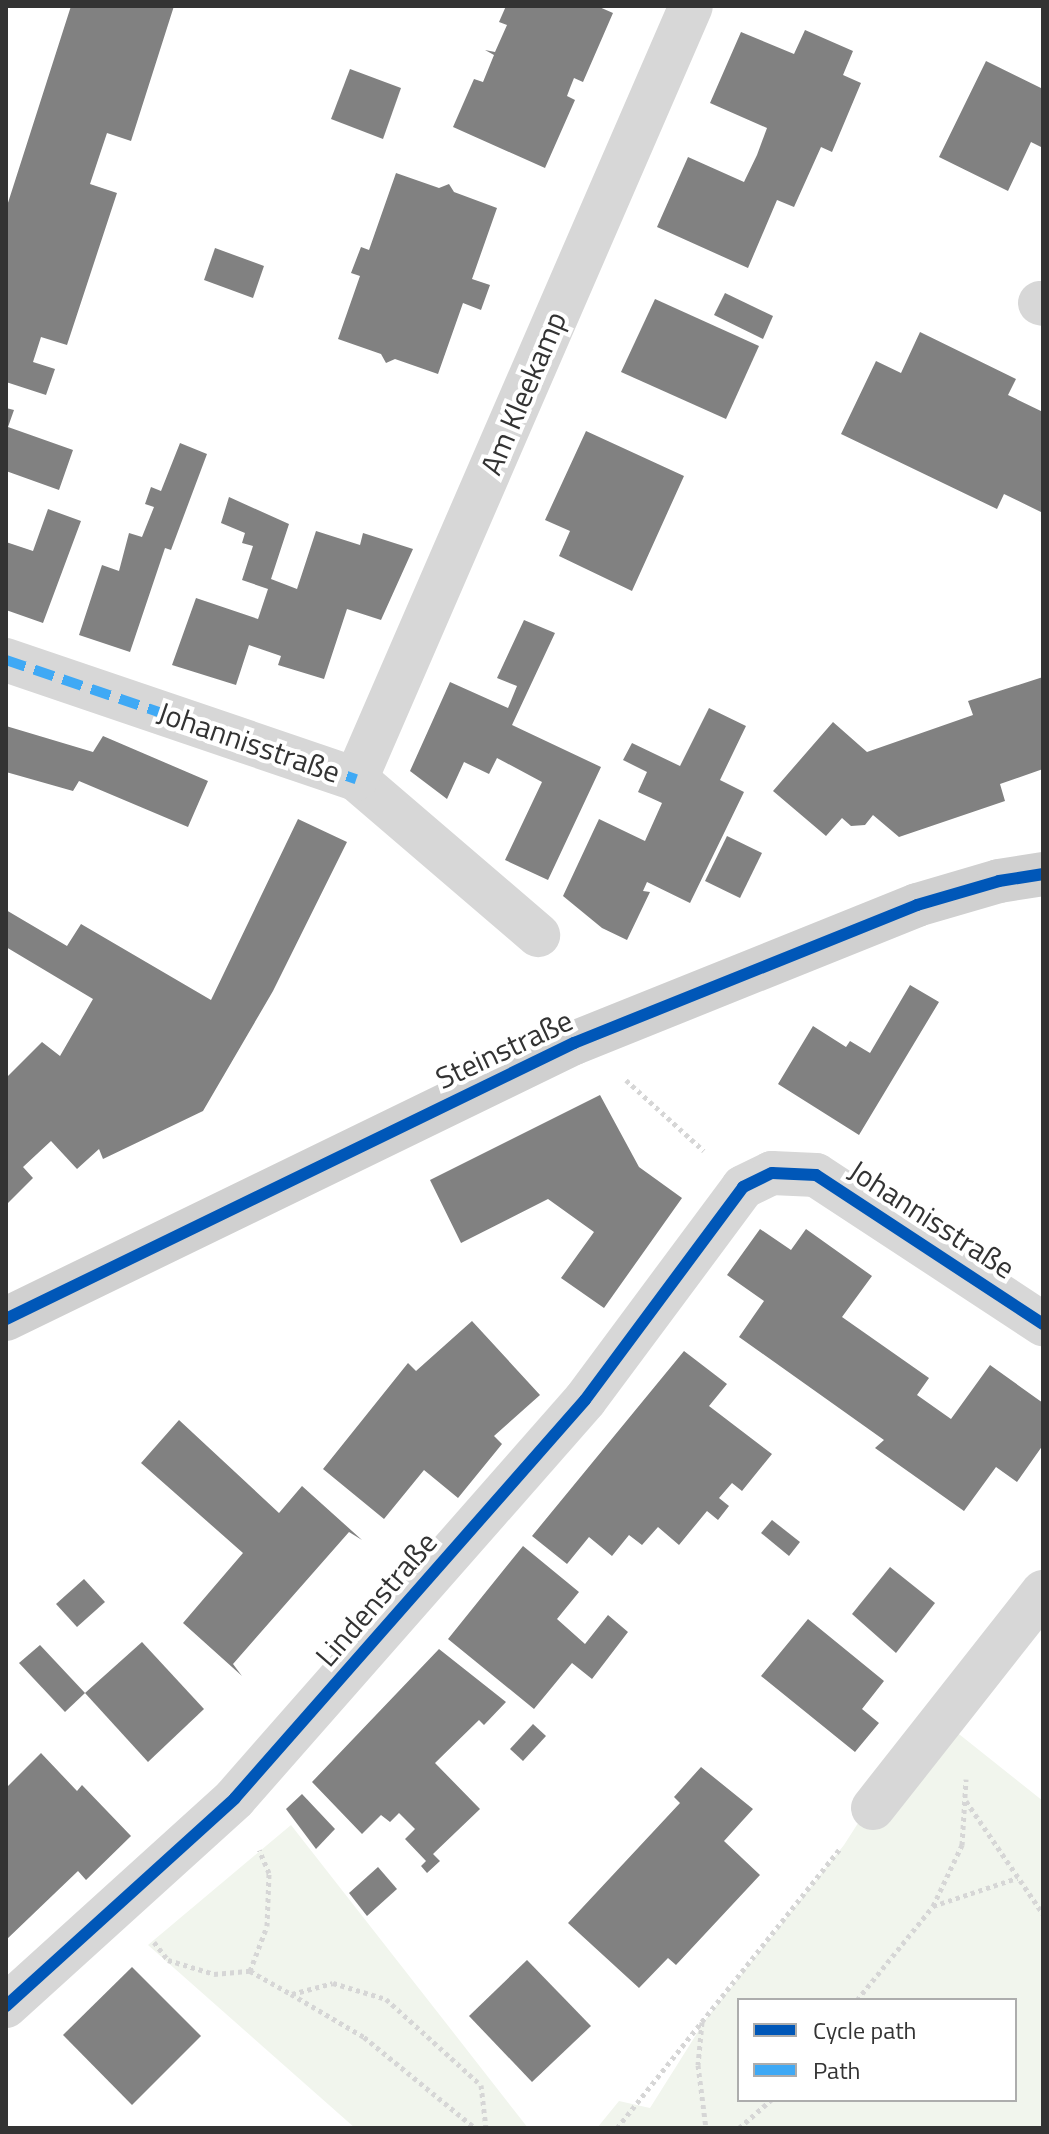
<!DOCTYPE html>
<meta charset="utf-8">
<style>
body{margin:0}
#map{position:relative;width:1049px;height:2134px;overflow:hidden;background:#fff;font-family:"Titillium Web",sans-serif}
div>[style]{position:absolute}
[style*='--x']{left:calc(var(--x)*1px);top:calc(var(--y)*1px);width:calc(var(--w)*1px);rotate:calc(var(--a)*1deg)}
.green>*{inset:0;background:#f1f5ed}
.building>*{inset:0;background:#818181}
.path>*{height:5px;margin-top:-2.5px;transform-origin:0;background:repeating-linear-gradient(90deg,#d6d6d6 0 4px,transparent 0 8px)}
.minor>*{height:44px;margin:-22px;padding:0 22px;transform-origin:22px;border-radius:22px;background:#d7d7d7}
.secondary>*{height:44px;margin:-22px;padding:0 22px;transform-origin:22px;border-radius:22px;background:#d0d0d0}
.quiet>*{height:10px;margin-top:-5px;transform-origin:0;background:repeating-linear-gradient(90deg,#3fa9f5 0 20px,transparent 0 30px)}
.cycleway>*{height:12px;margin:-6px;padding:0 6px;transform-origin:6px;border-radius:6px;background:#0057b8}
span{translate:-50% -50%;white-space:nowrap;text-align:center;line-height:1.15;-webkit-text-stroke:8px #fff;paint-order:stroke}
.street-label{font-size:30px;color:#333}
.frame{position:absolute;inset:0;border:8px solid #333;pointer-events:none}
.legend{position:absolute;left:737px;top:1998px;width:280px;height:104px;box-sizing:border-box;background:#fff;border:2px solid #adadad;margin:0;padding:10px 14px;list-style:none;font-size:24px;color:#333}
.legend li{display:flex;align-items:center;gap:16px;height:40px}
.legend b{width:40px;border:2px solid #adadad}
</style>
<div id="map">
<div class="green">
<div style="clip-path:polygon(evenodd,930px 1711px,1043px 1801px,1043px 2128px,597px 2128px,619px 2101px,650px 2108px,706px 2019px,844px 1845px,930px 1711px,739px 2000px,1015px 2000px,1015px 2100px,739px 2100px,739px 2000px)"></div>
<div style="clip-path:polygon(291px 1825px,435px 2009px,528px 2128px,355px 2128px,148px 1945px)"></div>
</div>
<div class="building">
<div style="clip-path:polygon(71px 6px,174px 6px,131px 141px,107px 133px,90px 184px,117px 193px,67px 345px,41px 337px,33px 362px,55px 369px,46px 395px,6px 382px,6px 209px)"></div>
<div style="clip-path:polygon(506px 6px,597px 6px,613px 13px,583px 82px,574px 78px,570px 88px,567px 96px,575px 100px,545px 168px,453px 127px,474px 79px,483px 82px,494px 55px,485px 50px,495px 52px,507px 25px,499px 22px)"></div>
<div style="clip-path:polygon(805px 30px,853px 51px,843px 75px,861px 83px,832px 152px,821px 147px,794px 207px,777px 200px,748px 268px,657px 227px,688px 157px,744px 182px,757px 155px,767px 128px,710px 103px,741px 32px,794px 54px)"></div>
<div style="clip-path:polygon(986px 61px,1043px 89px,1043px 148px,1031px 142px,1008px 191px,939px 157px)"></div>
<div style="clip-path:polygon(350px 69px,401px 88px,383px 139px,331px 119px)"></div>
<div style="clip-path:polygon(396px 173px,439px 188px,449px 184px,454px 192px,497px 208px,472px 279px,490px 285px,481px 310px,463px 303px,438px 374px,395px 359px,386px 363px,381px 354px,338px 339px,360px 276px,351px 273px,361px 247px,369px 250px)"></div>
<div style="clip-path:polygon(215px 248px,264px 266px,253px 298px,204px 280px)"></div>
<div style="clip-path:polygon(725px 293px,773px 316px,763px 339px,714px 315px)"></div>
<div style="clip-path:polygon(655px 299px,759px 346px,726px 419px,621px 372px)"></div>
<div style="clip-path:polygon(920px 332px,1016px 379px,1008px 395px,1043px 412px,1043px 513px,1004px 494px,997px 509px,841px 434px,876px 361px,901px 373px)"></div>
<div style="clip-path:polygon(6px 408px,14px 410px,8px 427px,73px 450px,59px 490px,6px 471px)"></div>
<div style="clip-path:polygon(586px 431px,684px 476px,632px 591px,559px 556px,570px 531px,545px 520px)"></div>
<div style="clip-path:polygon(180px 443px,207px 454px,171px 550px,165px 548px,130px 652px,79px 635px,102px 565px,119px 571px,129px 533px,142px 537px,154px 507px,145px 504px,151px 487px,161px 491px)"></div>
<div style="clip-path:polygon(229px 497px,289px 524px,271px 579px,297px 589px,316px 531px,360px 545px,363px 533px,413px 549px,381px 620px,347px 609px,324px 679px,278px 665px,281px 656px,249px 645px,236px 685px,172px 665px,196px 598px,258px 619px,268px 589px,242px 580px,253px 546px,242px 543px,245px 533px,221px 523px)"></div>
<div style="clip-path:polygon(48px 509px,81px 521px,43px 623px,6px 610px,6px 542px,33px 551px)"></div>
<div style="clip-path:polygon(524px 620px,555px 633px,512px 725px,601px 767px,548px 880px,505px 860px,542px 782px,497px 758px,489px 774px,464px 762px,447px 799px,410px 771px,450px 682px,508px 708px,517px 686px,497px 678px)"></div>
<div style="clip-path:polygon(1043px 677px,1043px 769px,1000px 784px,1005px 801px,899px 837px,873px 815px,865px 825px,851px 826px,842px 818px,826px 836px,773px 791px,833px 722px,867px 752px,973px 715px,968px 701px)"></div>
<div style="clip-path:polygon(709px 708px,746px 726px,720px 780px,744px 792px,690px 903px,647px 882px,643px 891px,650px 892px,627px 940px,602px 928px,563px 896px,599px 819px,645px 841px,662px 803px,638px 792px,647px 772px,623px 760px,632px 743px,680px 766px)"></div>
<div style="clip-path:polygon(6px 726px,93px 752px,103px 736px,208px 781px,188px 827px,79px 781px,73px 791px,6px 772px)"></div>
<div style="clip-path:polygon(298px 819px,347px 842px,273px 991px,203px 1111px,103px 1159px,99px 1149px,77px 1169px,51px 1141px,23px 1167px,33px 1178px,6px 1205px,6px 1078px,42px 1042px,60px 1056px,93px 999px,6px 947px,6px 910px,67px 946px,81px 924px,211px 1000px)"></div>
<div style="clip-path:polygon(727px 836px,762px 853px,740px 898px,705px 881px)"></div>
<div style="clip-path:polygon(910px 985px,939px 1002px,859px 1135px,778px 1084px,813px 1026px,846px 1047px,850px 1041px,870px 1053px)"></div>
<div style="clip-path:polygon(600px 1095px,639px 1167px,682px 1198px,604px 1308px,561px 1278px,594px 1232px,548px 1199px,461px 1243px,430px 1180px)"></div>
<div style="clip-path:polygon(760px 1229px,791px 1250px,806px 1229px,872px 1276px,842px 1317px,929px 1378px,917px 1395px,951px 1419px,990px 1365px,1043px 1403px,1043px 1445px,1017px 1482px,996px 1467px,964px 1511px,875px 1448px,884px 1440px,739px 1337px,764px 1301px,727px 1275px)"></div>
<div style="clip-path:polygon(472px 1321px,540px 1395px,494px 1436px,502px 1444px,458px 1498px,424px 1470px,384px 1519px,323px 1469px,408px 1363px,416px 1371px)"></div>
<div style="clip-path:polygon(684px 1351px,727px 1384px,709px 1406px,772px 1454px,742px 1491px,732px 1483px,719px 1498px,729px 1506px,718px 1520px,707px 1511px,679px 1545px,658px 1527px,642px 1545px,629px 1535px,612px 1556px,589px 1537px,567px 1564px,532px 1536px)"></div>
<div style="clip-path:polygon(179px 1420px,279px 1513px,302px 1486px,362px 1540px,349px 1532px,233px 1664px,242px 1676px,183px 1623px,243px 1553px,141px 1463px)"></div>
<div style="clip-path:polygon(772px 1520px,800px 1542px,789px 1556px,761px 1533px)"></div>
<div style="clip-path:polygon(523px 1546px,579px 1592px,557px 1619px,585px 1644px,608px 1615px,628px 1632px,592px 1679px,572px 1663px,534px 1709px,448px 1639px)"></div>
<div style="clip-path:polygon(890px 1567px,935px 1603px,896px 1653px,852px 1614px)"></div>
<div style="clip-path:polygon(84px 1579px,105px 1602px,77px 1627px,56px 1604px)"></div>
<div style="clip-path:polygon(808px 1619px,884px 1681px,862px 1709px,879px 1723px,855px 1752px,761px 1676px)"></div>
<div style="clip-path:polygon(142px 1642px,204px 1709px,148px 1762px,85px 1693px)"></div>
<div style="clip-path:polygon(40px 1645px,85px 1693px,65px 1712px,19px 1663px)"></div>
<div style="clip-path:polygon(439px 1649px,506px 1702px,484px 1725px,479px 1720px,435px 1763px,480px 1809px,433px 1854px,440px 1861px,427px 1873px,421px 1866px,426px 1861px,405px 1839px,415px 1829px,399px 1813px,390px 1822px,381px 1815px,362px 1834px,312px 1782px)"></div>
<div style="clip-path:polygon(533px 1724px,546px 1736px,523px 1761px,510px 1749px)"></div>
<div style="clip-path:polygon(41px 1753px,77px 1791px,82px 1785px,131px 1836px,86px 1880px,78px 1871px,6px 1940px,6px 1788px)"></div>
<div style="clip-path:polygon(701px 1767px,753px 1809px,724px 1841px,760px 1875px,676px 1965px,668px 1958px,639px 1988px,568px 1923px,680px 1803px,674px 1797px)"></div>
<div style="clip-path:polygon(302px 1794px,335px 1829px,316px 1849px,286px 1809px)"></div>
<div style="clip-path:polygon(378px 1867px,397px 1889px,367px 1916px,349px 1893px)"></div>
<div style="clip-path:polygon(527px 1960px,591px 2026px,532px 2082px,469px 2016px)"></div>
<div style="clip-path:polygon(132px 1967px,201px 2036px,132px 2105px,63px 2035px)"></div>
</div>
<div class="path">
<div style="--x:626;--y:1080;--w:105;--a:42.3"></div>
<div style="--x:966;--y:1801;--w:137;--a:55.7"></div>
<div style="--x:933;--y:1906;--w:89;--a:-18.4"></div>
<div style="--x:154;--y:1942;--w:23;--a:52"></div>
<div style="--x:168;--y:1960;--w:48;--a:16.9"></div>
<div style="--x:214;--y:1974;--w:36;--a:-5"></div>
<div style="--x:250;--y:1971;--w:47;--a:29.3"></div>
<div style="--x:291;--y:1994;--w:85;--a:30.5"></div>
<div style="--x:364;--y:2037;--w:144;--a:39.3"></div>
<div style="--x:250;--y:1971;--w:48;--a:-69.3"></div>
<div style="--x:267;--y:1926;--w:53;--a:-87.8"></div>
<div style="--x:269;--y:1873;--w:25;--a:-113"></div>
<div style="--x:292;--y:1994;--w:42;--a:-15"></div>
<div style="--x:333;--y:1983;--w:55;--a:16.8"></div>
<div style="--x:386;--y:1999;--w:128;--a:42.2"></div>
<div style="--x:481;--y:2085;--w:43;--a:83.4"></div>
<div style="--x:857;--y:2000;--w:121;--a:-51"></div>
<div style="--x:933;--y:1906;--w:68;--a:-64.6"></div>
<div style="--x:962;--y:1845;--w:66;--a:-86.5"></div>
<div style="--x:702;--y:2022;--w:43;--a:95.3"></div>
<div style="--x:698;--y:2065;--w:64;--a:82.8"></div>
<div style="--x:617;--y:2128;--w:359;--a:-51.4"></div>
<div style="--x:739;--y:2128;--w:43;--a:-41.2"></div>
</div>
<div class="minor">
<div style="--x:1040;--y:303;--w:3;--a:18"></div>
<div style="--x:6;--y:660;--w:370;--a:18.8"></div>
<div style="--x:356;--y:779;--w:240;--a:40.6"></div>
<div style="--x:356;--y:779;--w:842;--a:-66.57"></div>
<div style="--x:873;--y:1808;--w:275;--a:-51.8"></div>
<div style="--x:6;--y:2006;--w:309;--a:-42.2"></div>
<div style="--x:235;--y:1798;--w:530;--a:-48.67"></div>
<div style="--x:585;--y:1400;--w:265;--a:-53.4"></div>
<div style="--x:743;--y:1187;--w:32;--a:-26"></div>
<div style="--x:772;--y:1173;--w:44;--a:2.6"></div>
<div style="--x:816;--y:1175;--w:272;--a:33.3"></div>
</div>
<div class="secondary">
<div style="--x:6;--y:1319;--w:632;--a:-25.92"></div>
<div style="--x:574;--y:1043;--w:370;--a:-21.9"></div>
<div style="--x:917;--y:905;--w:85;--a:-16.3"></div>
<div style="--x:999;--y:881;--w:45;--a:-9"></div>
</div>
<div class="quiet">
<div style="--x:6;--y:660;--w:370;--a:18.8"></div>
</div>
<div class="cycleway">
<div style="--x:6;--y:1319;--w:632;--a:-25.92"></div>
<div style="--x:574;--y:1043;--w:370;--a:-21.9"></div>
<div style="--x:917;--y:905;--w:85;--a:-16.3"></div>
<div style="--x:999;--y:881;--w:45;--a:-9"></div>
<div style="--x:6;--y:2006;--w:309;--a:-42.2"></div>
<div style="--x:235;--y:1798;--w:530;--a:-48.67"></div>
<div style="--x:585;--y:1400;--w:265;--a:-53.4"></div>
<div style="--x:743;--y:1187;--w:32;--a:-26"></div>
<div style="--x:772;--y:1173;--w:44;--a:2.6"></div>
<div style="--x:816;--y:1175;--w:272;--a:33.3"></div>
</div>
<div class="street-label">
<span style="left:523px;top:393px;rotate:-67deg">Am Kleekamp</span>
<span style="left:249px;top:742px;rotate:19deg">Johannisstraße</span>
<span style="left:504px;top:1049px;rotate:-25deg">Steinstraße</span>
<span style="left:932px;top:1219px;rotate:33deg">Johannisstraße</span>
<span style="left:376px;top:1599px;rotate:-49deg">Lindenstraße</span>
</div>
<div class="frame"></div>
<ul class="legend">
<li><b style="height:10px;background:#0057b8"></b>Cycle path</li>
<li><b style="height:10px;background:#3fa9f5"></b>Path</li>
</ul>
</div>
